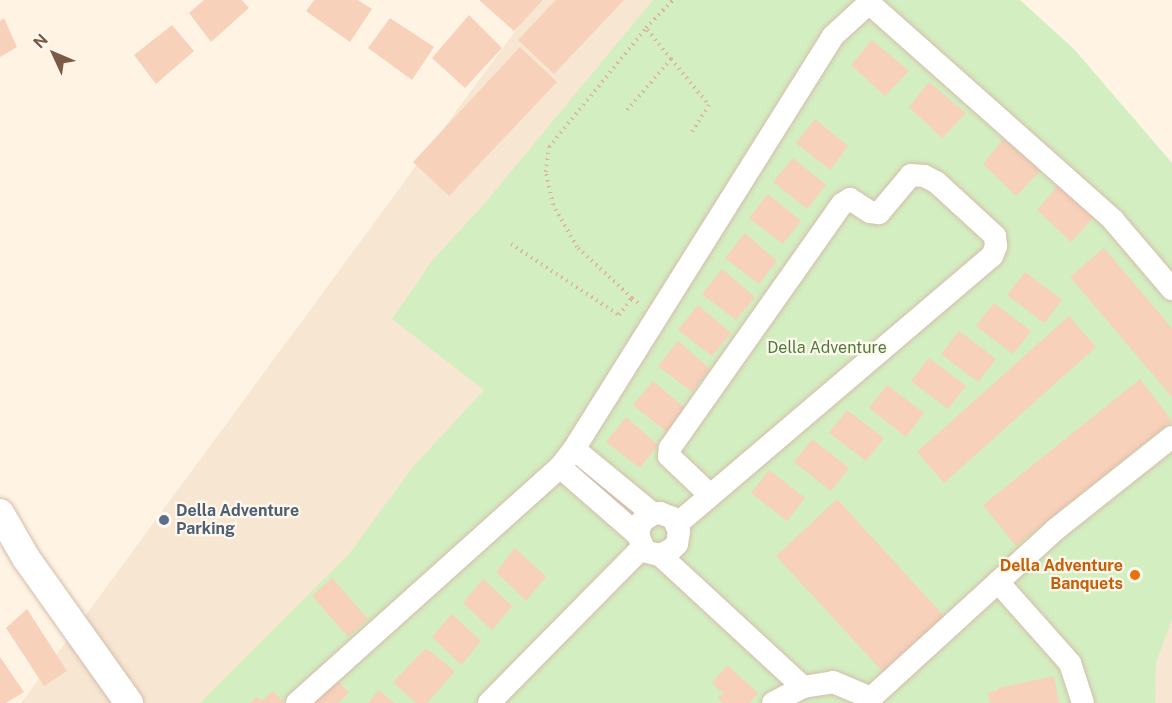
<!DOCTYPE html>
<style>
body{margin:0}
#map{position:relative;width:1172px;height:703px;overflow:hidden;background:#fff4e4;font-family:"Public Sans",sans-serif}
div>[style]{position:absolute}
[style*='--x']{left:calc(var(--x)*1px);top:calc(var(--y)*1px);width:calc(var(--w)*1px);rotate:calc(var(--a)*1deg)}
.residential>*{inset:0;background:#f7e6d2}
.green>*{inset:0;background:#d3eec1}
.building>*{inset:0;background:#f7d1b9}
.path>*{height:4px;margin-top:-2px;transform-origin:0;background:repeating-linear-gradient(90deg,#ddb49b 0 1.5px,transparent 0 6px)}
.roads{filter:drop-shadow(0 0 2px #d4bdab) drop-shadow(0 0 2px #d4bdab)}
.minor>*{height:22px;margin:-11px;padding:0 11px;transform-origin:11px;border-radius:11px;background:#fff}
.tertiary>*{height:28px;margin:-14px;padding:0 14px;transform-origin:14px;border-radius:14px;background:#fff}
.dots>*{width:16px;height:16px;translate:-50% -50%;box-sizing:border-box;border:3px solid #fff8ed;border-radius:50%}
span{translate:-50% -50%;white-space:nowrap;text-align:center;line-height:1.15;-webkit-text-stroke:4.5px #fff8ed;paint-order:stroke}
.park-label{font-size:16px;color:#4e7b3b}
.service-label{font-size:16px;color:#4e5e75;font-weight:700}
.left{translate:0 -50%;text-align:left}
.food-label{font-size:16px;color:#c56008;font-weight:700}
.right{translate:-100% -50%;text-align:right}
.north{position:absolute;left:24px;top:24px;width:60px;height:60px;-webkit-text-stroke:4px #fff8ed;paint-order:stroke;rotate:314deg;font-size:16px;font-weight:700;line-height:24px;text-align:center;color:#7b5946}
.north::after{content:'';display:block;margin:auto;width:21px;height:27px;background:#7b5946;clip-path:polygon(50% 0,100% 100%,50% 72%,0 100%)}
</style>
<div id="map">
<div class="residential">
<div style="clip-path:polygon(538px 0,923px 0,1172px 205px,1172px 703px,21px 703px)"></div>
</div>
<div class="green">
<div style="clip-path:polygon(653px 0,1020px 0,1074px 49px,1172px 163px,1172px 619px,1156px 663px,1155px 703px,200px 703px,349px 554px,413px 467px,484px 390px,392px 319px,432px 261px,485px 203px)"></div>
</div>
<div class="building">
<div style="clip-path:polygon(204px 0,242px 0,249px 8px,211px 42px,189px 13px)"></div>
<div style="clip-path:polygon(314px 0,358px 0,372px 9px,350px 42px,306px 11px)"></div>
<div style="clip-path:polygon(479px 0,543px 0,514px 31px)"></div>
<div style="clip-path:polygon(556px 0,624px 0,554px 74px,518px 40px)"></div>
<div style="clip-path:polygon(469px 15px,502px 48px,465px 88px,432px 58px)"></div>
<div style="clip-path:polygon(4px 18px,17px 47px,0 57px,0 21px)"></div>
<div style="clip-path:polygon(390px 18px,434px 47px,412px 80px,368px 48px)"></div>
<div style="clip-path:polygon(172px 25px,194px 51px,156px 84px,134px 55px)"></div>
<div style="clip-path:polygon(872px 40px,909px 71px,885px 96px,851px 65px)"></div>
<div style="clip-path:polygon(520px 47px,557px 82px,449px 196px,413px 162px)"></div>
<div style="clip-path:polygon(929px 82px,966px 113px,942px 138px,909px 107px)"></div>
<div style="clip-path:polygon(815px 119px,848px 146px,830px 170px,796px 143px)"></div>
<div style="clip-path:polygon(1003px 139px,1041px 170px,1016px 196px,983px 164px)"></div>
<div style="clip-path:polygon(793px 158px,826px 185px,807px 209px,773px 182px)"></div>
<div style="clip-path:polygon(1058px 185px,1095px 216px,1071px 242px,1037px 210px)"></div>
<div style="clip-path:polygon(768px 194px,801px 221px,783px 244px,749px 218px)"></div>
<div style="clip-path:polygon(745px 233px,777px 261px,759px 284px,725px 258px)"></div>
<div style="clip-path:polygon(1104px 248px,1172px 328px,1172px 397px,1070px 277px)"></div>
<div style="clip-path:polygon(722px 269px,755px 297px,736px 320px,702px 294px)"></div>
<div style="clip-path:polygon(1025px 272px,1062px 300px,1044px 323px,1007px 295px)"></div>
<div style="clip-path:polygon(994px 303px,1031px 331px,1013px 354px,976px 326px)"></div>
<div style="clip-path:polygon(698px 305px,731px 333px,712px 356px,678px 330px)"></div>
<div style="clip-path:polygon(1069px 316px,1096px 347px,944px 483px,917px 452px)"></div>
<div style="clip-path:polygon(959px 331px,996px 359px,978px 382px,941px 354px)"></div>
<div style="clip-path:polygon(678px 341px,710px 369px,692px 392px,658px 366px)"></div>
<div style="clip-path:polygon(929px 358px,966px 386px,948px 409px,911px 381px)"></div>
<div style="clip-path:polygon(1140px 379px,1172px 421px,1016px 546px,983px 505px)"></div>
<div style="clip-path:polygon(653px 381px,685px 408px,667px 432px,633px 405px)"></div>
<div style="clip-path:polygon(887px 385px,924px 413px,906px 437px,869px 408px)"></div>
<div style="clip-path:polygon(847px 410px,884px 438px,866px 461px,829px 433px)"></div>
<div style="clip-path:polygon(626px 417px,658px 445px,640px 468px,606px 442px)"></div>
<div style="clip-path:polygon(812px 439px,849px 468px,831px 491px,794px 462px)"></div>
<div style="clip-path:polygon(769px 470px,805px 498px,787px 521px,751px 493px)"></div>
<div style="clip-path:polygon(837px 499px,944px 616px,883px 672px,776px 556px)"></div>
<div style="clip-path:polygon(515px 548px,546px 577px,526px 601px,496px 572px)"></div>
<div style="clip-path:polygon(332px 578px,368px 619px,348px 637px,312px 596px)"></div>
<div style="clip-path:polygon(483px 579px,512px 606px,492px 630px,463px 603px)"></div>
<div style="clip-path:polygon(27px 609px,67px 671px,44px 686px,6px 628px)"></div>
<div style="clip-path:polygon(452px 614px,481px 641px,461px 665px,432px 637px)"></div>
<div style="clip-path:polygon(426px 648px,455px 671px,427px 703px,416px 703px,393px 682px)"></div>
<div style="clip-path:polygon(0 657px,24px 692px,6px 703px,0 703px)"></div>
<div style="clip-path:polygon(727px 665px,758px 693px,750px 703px,723px 703px,718px 698px,723px 693px,712px 683px)"></div>
<div style="clip-path:polygon(1054px 676px,1059px 703px,990px 703px,988px 693px,998px 690px,998px 688px)"></div>
<div style="clip-path:polygon(336px 679px,349px 693px,338px 703px,311px 703px)"></div>
<div style="clip-path:polygon(379px 690px,394px 703px,368px 703px)"></div>
<div style="clip-path:polygon(273px 691px,283px 701px,281px 703px,250px 703px,257px 697px,261px 701px)"></div>
</div>
<div class="path">
<div style="--x:671;--y:59;--w:60;--a:50.4"></div>
<div style="--x:709;--y:105;--w:36;--a:122"></div>
<div style="--x:627;--y:110;--w:67;--a:-49.2"></div>
<div style="--x:671;--y:59;--w:40;--a:-129"></div>
<div style="--x:511;--y:244;--w:129;--a:33.3"></div>
<div style="--x:619;--y:315;--w:21;--a:-53"></div>
<div style="--x:632;--y:298;--w:11;--a:38"></div>
<div style="--x:632;--y:298;--w:75;--a:-137.2"></div>
<div style="--x:577;--y:247;--w:48;--a:-119.7"></div>
<div style="--x:553;--y:205;--w:34;--a:-102"></div>
<div style="--x:546;--y:172;--w:25;--a:-83"></div>
<div style="--x:549;--y:147;--w:154;--a:-50.8"></div>
<div style="--x:646;--y:28;--w:39;--a:-46"></div>
</div>
<div class="roads">
<div class="minor">
<div style="--x:574;--y:449;--w:102;--a:39.4"></div>
<div style="--x:560;--y:467;--w:103;--a:41.1"></div>
<div style="--x:677;--y:524;--w:414;--a:-40.4"></div>
<div style="--x:992;--y:256;--w:11;--a:-68"></div>
<div style="--x:996;--y:246;--w:10;--a:-96"></div>
<div style="--x:995;--y:236;--w:80;--a:-137.5"></div>
<div style="--x:936;--y:182;--w:13;--a:-153"></div>
<div style="--x:924;--y:176;--w:13;--a:-176"></div>
<div style="--x:911;--y:175;--w:50;--a:130.1"></div>
<div style="--x:879;--y:213;--w:9;--a:-174"></div>
<div style="--x:870;--y:212;--w:24;--a:-147"></div>
<div style="--x:850;--y:199;--w:9;--a:148"></div>
<div style="--x:842;--y:204;--w:299;--a:125.2"></div>
<div style="--x:670;--y:448;--w:8;--a:97"></div>
<div style="--x:669;--y:456;--w:57;--a:43.6"></div>
<div style="--x:660;--y:555;--w:13;--a:-27"></div>
<div style="--x:672;--y:549;--w:7;--a:-45"></div>
<div style="--x:677;--y:544;--w:13;--a:-81"></div>
<div style="--x:679;--y:531;--w:14;--a:-115"></div>
<div style="--x:673;--y:518;--w:14;--a:-159"></div>
<div style="--x:660;--y:513;--w:7;--a:172"></div>
<div style="--x:653;--y:514;--w:14;--a:146"></div>
<div style="--x:641;--y:522;--w:13;--a:103"></div>
<div style="--x:638;--y:535;--w:13;--a:67"></div>
<div style="--x:643;--y:547;--w:6;--a:51"></div>
<div style="--x:647;--y:552;--w:13;--a:13"></div>
<div style="--x:660;--y:555;--w:195;--a:42.7"></div>
<div style="--x:998;--y:582;--w:108;--a:48.4"></div>
<div style="--x:1070;--y:663;--w:42;--a:72"></div>
<div style="--x:297;--y:703;--w:353;--a:-41.9"></div>
<div style="--x:560;--y:467;--w:23;--a:-52"></div>
<div style="--x:574;--y:449;--w:487;--a:-57.9"></div>
<div style="--x:833;--y:36;--w:49;--a:-42.5"></div>
<div style="--x:869;--y:3;--w:327;--a:41.6"></div>
<div style="--x:1113;--y:220;--w:91;--a:49.5"></div>
<div style="--x:489;--y:703;--w:219;--a:-45.4"></div>
<div style="--x:773;--y:703;--w:34;--a:-28"></div>
<div style="--x:803;--y:687;--w:30;--a:-9"></div>
<div style="--x:833;--y:682;--w:41;--a:22.8"></div>
<div style="--x:871;--y:698;--w:251;--a:-42.4"></div>
<div style="--x:1056;--y:529;--w:148;--a:-38.4"></div>
</div>
<div class="tertiary">
<div style="--x:0;--y:513;--w:52;--a:60"></div>
<div style="--x:26;--y:558;--w:178;--a:54.6"></div>
</div>
</div>
<div class="dots">
<div style="left:164px;top:520px;background:#5c6f8a"></div>
<div style="left:1135px;top:575px;background:#e8710a"></div>
</div>
<div class="park-label">
<span style="left:827px;top:348px">Della Adventure</span>
</div>
<div class="service-label">
<span class="left" style="left:176px;top:520px">Della Adventure<br>Parking</span>
</div>
<div class="food-label">
<span class="right" style="left:1123px;top:575px">Della Adventure<br>Banquets</span>
</div>
<div class="north">N</div>
</div>
